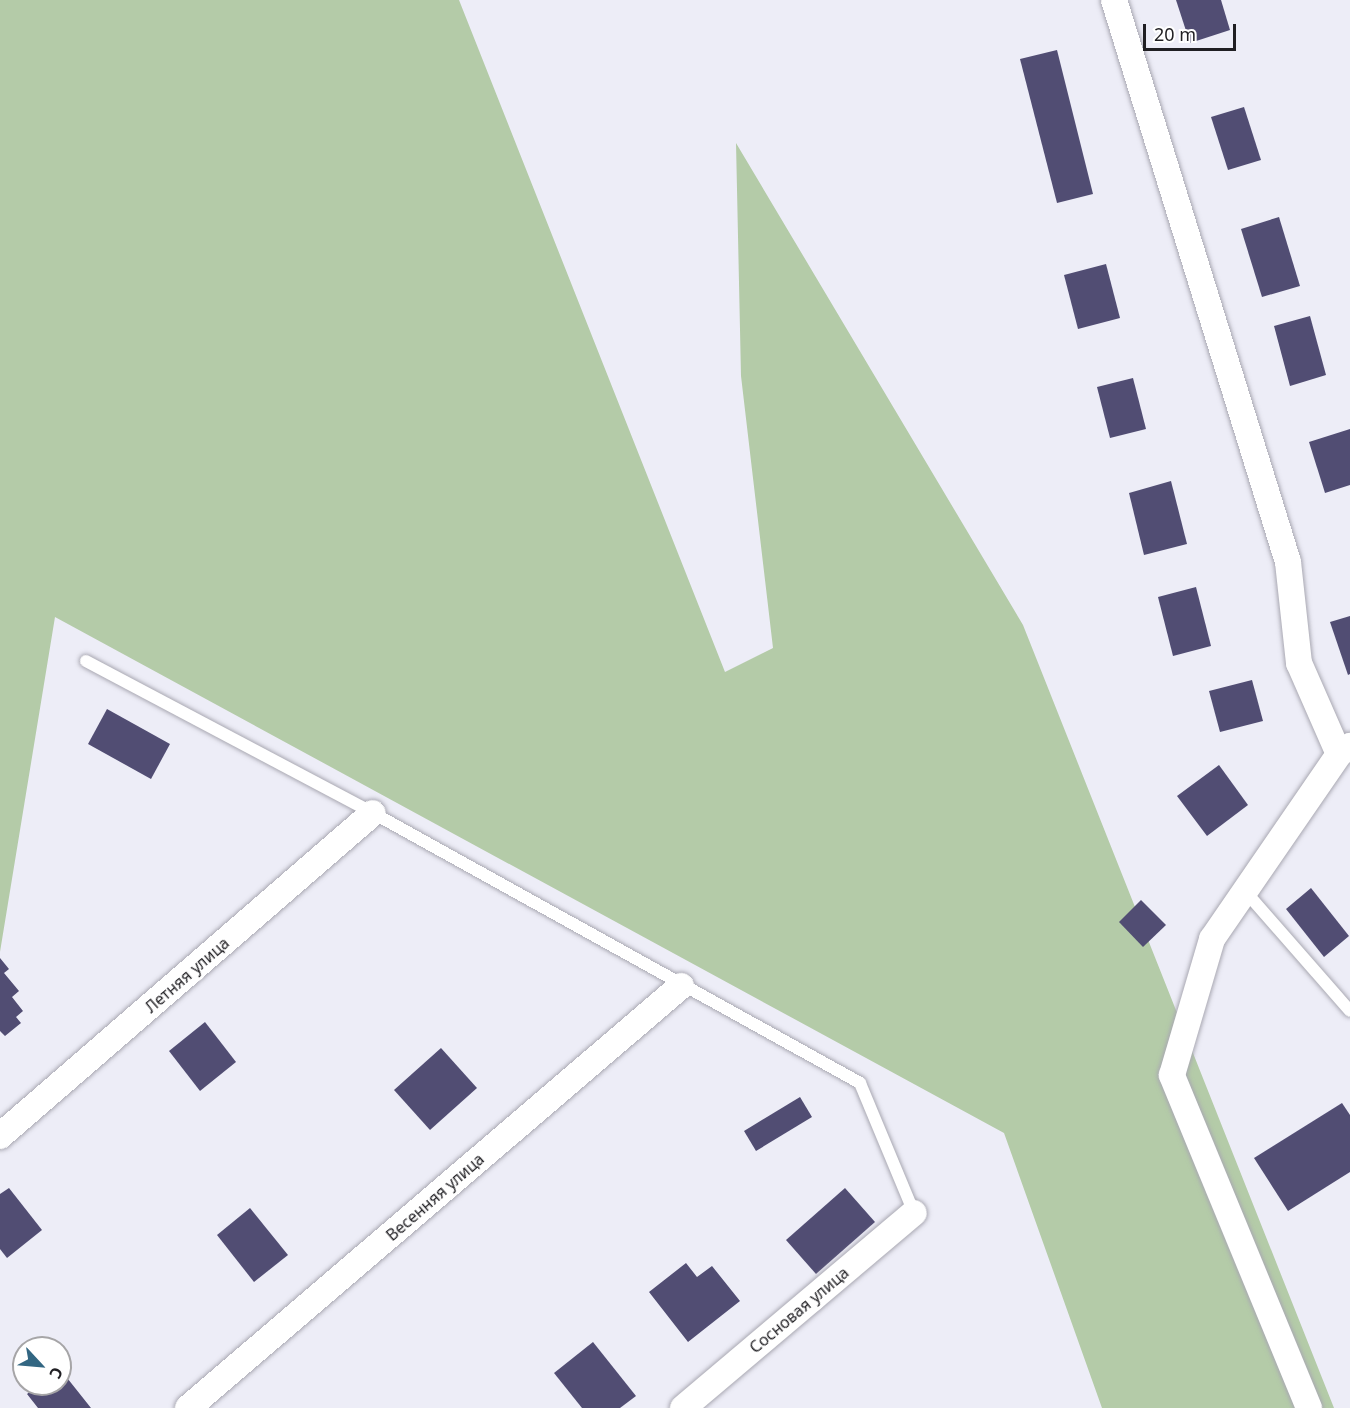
<!DOCTYPE html>
<meta charset="utf-8">
<style>
body{margin:0}
#map{position:relative;width:1350px;height:1408px;overflow:hidden;background:#ededf7;font-family:"Noto Sans",sans-serif}
div>[style]{position:absolute}
[style*='--x']{left:calc(var(--x)*1px);top:calc(var(--y)*1px);width:calc(var(--w)*1px);rotate:calc(var(--a)*1deg)}
.green>*{inset:0;background:#b4cba8}
.building>*{inset:0;background:#514d73}
.roads{filter:drop-shadow(0 0 2px #a9a8b2) drop-shadow(0 0 2px #a9a8b2)}
.lane>*{height:12px;margin:-6px;padding:0 6px;transform-origin:6px;border-radius:6px;background:#fff}
.street>*{height:26px;margin:-13px;padding:0 13px;transform-origin:13px;border-radius:13px;background:#fff}
span{translate:-50% -50%;white-space:nowrap;text-align:center;line-height:1.15;-webkit-text-stroke:6px #fff;paint-order:stroke}
.street-label{font-size:16px;color:#201f23}
.north{position:absolute;left:12px;top:1336px;width:60px;height:60px;box-sizing:border-box;background:#fff;border:2px solid #a6a5a7;border-radius:50%;rotate:116deg;font-size:16px;font-weight:700;line-height:24px;text-align:center;color:#201f23}
.north::after{content:'';display:block;margin:auto;width:21px;height:27px;background:#326682;clip-path:polygon(50% 0,100% 100%,50% 72%,0 100%)}
.scale{position:absolute;left:1143px;top:24px;width:93px;height:27px;box-sizing:border-box;border:3px solid #201f23;border-top:0;padding-left:8px;font-size:18px;line-height:21px;white-space:nowrap;color:#201f23;-webkit-text-stroke:4px #fff;paint-order:stroke}
</style>
<div id="map">
<div class="green">
<div style="clip-path:polygon(0 0,459px 0,725px 672px,773px 648px,741px 376px,736px 143px,1023px 625px,1334px 1408px,1102px 1408px,1004px 1133px,55px 617px,0 952px)"></div>
</div>
<div class="building">
<div style="clip-path:polygon(1176px 0,1221px 0,1230px 30px,1190px 43px)"></div>
<div style="clip-path:polygon(1057px 50px,1093px 194px,1057px 203px,1020px 59px)"></div>
<div style="clip-path:polygon(1244px 107px,1261px 160px,1228px 170px,1211px 117px)"></div>
<div style="clip-path:polygon(1279px 217px,1300px 286px,1262px 297px,1241px 229px)"></div>
<div style="clip-path:polygon(1106px 264px,1120px 318px,1078px 329px,1064px 275px)"></div>
<div style="clip-path:polygon(1310px 316px,1326px 375px,1290px 386px,1274px 326px)"></div>
<div style="clip-path:polygon(1133px 378px,1146px 429px,1110px 438px,1097px 387px)"></div>
<div style="clip-path:polygon(1350px 429px,1350px 485px,1325px 493px,1309px 442px)"></div>
<div style="clip-path:polygon(1171px 481px,1187px 544px,1144px 555px,1129px 493px)"></div>
<div style="clip-path:polygon(1196px 587px,1211px 646px,1173px 656px,1158px 597px)"></div>
<div style="clip-path:polygon(1350px 616px,1350px 674px,1348px 675px,1330px 622px)"></div>
<div style="clip-path:polygon(1252px 680px,1263px 721px,1220px 732px,1209px 691px)"></div>
<div style="clip-path:polygon(107px 709px,170px 744px,151px 779px,88px 744px)"></div>
<div style="clip-path:polygon(1219px 765px,1248px 805px,1207px 836px,1177px 796px)"></div>
<div style="clip-path:polygon(1311px 888px,1349px 936px,1324px 957px,1286px 909px)"></div>
<div style="clip-path:polygon(1141px 900px,1166px 925px,1143px 947px,1119px 922px)"></div>
<div style="clip-path:polygon(0 958px,9px 969px,4px 973px,19px 991px,12px 997px,23px 1011px,16px 1017px,21px 1023px,5px 1036px,0 1031px)"></div>
<div style="clip-path:polygon(205px 1022px,236px 1062px,200px 1091px,169px 1051px)"></div>
<div style="clip-path:polygon(441px 1048px,477px 1088px,430px 1130px,394px 1090px)"></div>
<div style="clip-path:polygon(800px 1097px,812px 1117px,756px 1151px,744px 1131px)"></div>
<div style="clip-path:polygon(1342px 1103px,1350px 1115px,1350px 1172px,1288px 1211px,1254px 1158px)"></div>
<div style="clip-path:polygon(9px 1188px,42px 1230px,7px 1258px,0 1249px,0 1194px)"></div>
<div style="clip-path:polygon(845px 1188px,875px 1222px,816px 1274px,786px 1240px)"></div>
<div style="clip-path:polygon(250px 1208px,288px 1255px,254px 1282px,217px 1235px)"></div>
<div style="clip-path:polygon(686px 1263px,697px 1277px,712px 1266px,740px 1301px,688px 1342px,649px 1292px)"></div>
<div style="clip-path:polygon(593px 1342px,636px 1396px,620px 1408px,582px 1408px,554px 1373px)"></div>
<div style="clip-path:polygon(60px 1369px,91px 1408px,38px 1408px,27px 1394px,40px 1384px,60px 1384px)"></div>
</div>
<div class="roads">
<div class="lane">
<div style="--x:86;--y:661;--w:325;--a:27.9"></div>
<div style="--x:373;--y:813;--w:557;--a:29"></div>
<div style="--x:860;--y:1083;--w:141;--a:67.4"></div>
<div style="--x:1245;--y:891;--w:159;--a:48.8"></div>
</div>
<div class="street">
<div style="--x:1114;--y:0;--w:588;--a:72.8"></div>
<div style="--x:1288;--y:562;--w:102;--a:83.8"></div>
<div style="--x:1299;--y:663;--w:99;--a:66.3"></div>
<div style="--x:0;--y:1136;--w:493;--a:-40.9"></div>
<div style="--x:188;--y:1408;--w:649;--a:-40.56"></div>
<div style="--x:683;--y:1408;--w:302;--a:-40.2"></div>
<div style="--x:1309;--y:1408;--w:360;--a:-112.4"></div>
<div style="--x:1172;--y:1075;--w:142;--a:-73.6"></div>
<div style="--x:1212;--y:939;--w:224;--a:-55.5"></div>
<div style="--x:1339;--y:754;--w:14;--a:-36"></div>
</div>
</div>
<div class="street-label">
<span style="left:187px;top:975px;rotate:-41deg">Летняя улица</span>
<span style="left:435px;top:1197px;rotate:-41deg">Весенняя улица</span>
<span style="left:799px;top:1310px;rotate:-40deg">Сосновая улица</span>
</div>
<div class="north">С</div>
<div class="scale">20 m</div>
</div>
